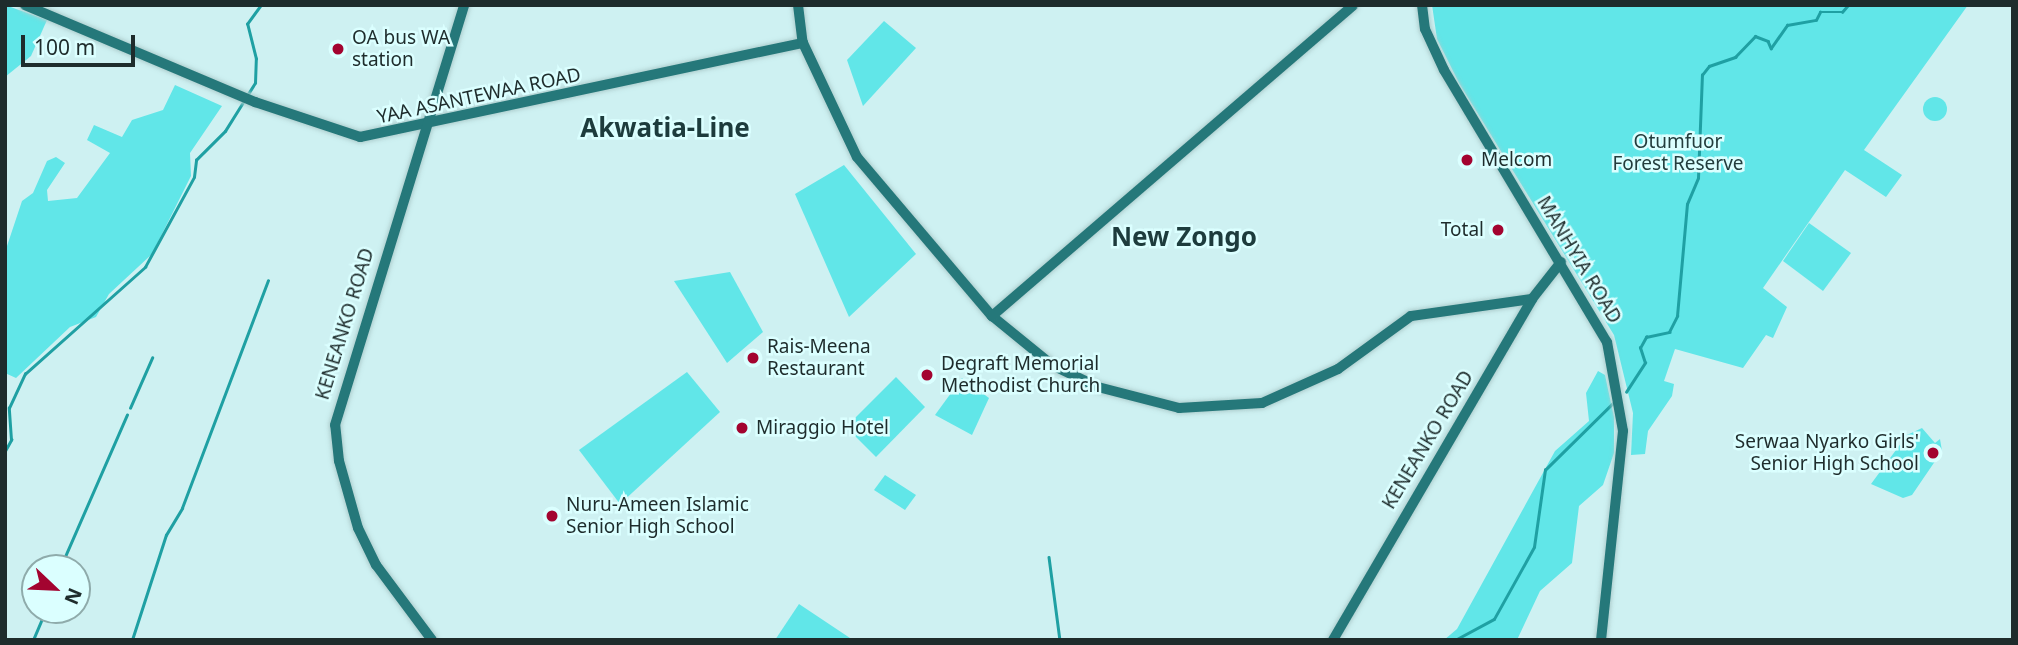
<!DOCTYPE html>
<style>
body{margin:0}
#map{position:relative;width:2018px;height:645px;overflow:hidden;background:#cef1f2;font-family:"Noto Sans",sans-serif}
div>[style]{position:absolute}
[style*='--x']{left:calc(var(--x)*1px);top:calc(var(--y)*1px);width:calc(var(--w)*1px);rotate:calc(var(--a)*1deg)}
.green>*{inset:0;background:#61e6e8}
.round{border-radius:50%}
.stream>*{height:2.5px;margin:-1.25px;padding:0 1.25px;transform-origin:1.25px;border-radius:1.25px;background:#1fa0a3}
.roads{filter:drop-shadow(0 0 2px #aecece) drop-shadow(0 0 2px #aecece)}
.secondary>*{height:10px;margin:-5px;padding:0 5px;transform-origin:5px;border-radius:5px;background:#25787a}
.dots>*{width:19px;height:19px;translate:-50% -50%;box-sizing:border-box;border:4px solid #dbffff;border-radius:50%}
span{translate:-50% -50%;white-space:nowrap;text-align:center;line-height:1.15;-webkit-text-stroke:5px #dbffff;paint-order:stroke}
.poi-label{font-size:19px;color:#1e2c2c}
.left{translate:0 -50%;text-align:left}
.right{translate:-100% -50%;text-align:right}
.street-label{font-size:19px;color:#1e2c2c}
.park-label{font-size:19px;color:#233d3d}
.district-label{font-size:26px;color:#1d3c3d;font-weight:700}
.frame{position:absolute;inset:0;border:7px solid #1e2c2c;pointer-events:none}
.north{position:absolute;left:21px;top:554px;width:70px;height:70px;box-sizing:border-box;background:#dbffff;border:2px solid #8fabab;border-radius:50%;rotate:113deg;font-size:19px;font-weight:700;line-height:28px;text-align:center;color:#1e2c2c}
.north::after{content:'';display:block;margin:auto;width:24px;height:32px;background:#a30430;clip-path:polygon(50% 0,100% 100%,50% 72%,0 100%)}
.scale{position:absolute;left:21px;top:35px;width:114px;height:32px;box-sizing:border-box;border:4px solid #1e2c2c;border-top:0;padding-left:9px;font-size:21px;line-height:24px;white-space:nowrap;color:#1e2c2c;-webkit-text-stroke:5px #dbffff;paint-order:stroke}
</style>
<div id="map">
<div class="green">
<div style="clip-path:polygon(5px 5px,47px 20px,31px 56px,5px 77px)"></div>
<div style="clip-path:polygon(1432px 5px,1968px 5px,1864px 150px,1902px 175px,1886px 197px,1845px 170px,1763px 288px,1787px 307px,1773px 338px,1766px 335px,1743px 368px,1675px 349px,1664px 381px,1674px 384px,1672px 396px,1648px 431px,1645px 454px,1631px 455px,1633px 413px,1614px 335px,1459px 83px,1437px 39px)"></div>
<div style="clip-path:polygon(884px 21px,916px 48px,863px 106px,847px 60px)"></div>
<div style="clip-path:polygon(175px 85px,222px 106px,190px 153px,191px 176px,152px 254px,109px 294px,96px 317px,70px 327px,16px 378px,5px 373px,5px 252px,22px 201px,33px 193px,47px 161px,56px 157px,65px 163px,47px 190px,48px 201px,77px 198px,110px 153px,87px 140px,94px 125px,122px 137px,132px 120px,163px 110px)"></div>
<div class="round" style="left:1923px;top:97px;width:24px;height:24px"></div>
<div style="clip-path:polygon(844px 165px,916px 254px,849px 317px,795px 194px)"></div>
<div style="clip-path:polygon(1809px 223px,1851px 253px,1823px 291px,1783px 261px)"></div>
<div style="clip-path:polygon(730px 272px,763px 332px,727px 363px,674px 281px)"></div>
<div style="clip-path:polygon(1598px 371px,1605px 375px,1614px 417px,1614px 453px,1603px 485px,1579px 506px,1572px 563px,1540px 591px,1517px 640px,1444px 640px,1457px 629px,1555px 451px,1589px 421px,1586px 393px)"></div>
<div style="clip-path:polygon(687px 372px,720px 412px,620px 504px,579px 450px)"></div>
<div style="clip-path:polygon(896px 377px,925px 407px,876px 457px,846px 427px)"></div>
<div style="clip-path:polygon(962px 378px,989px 398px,972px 435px,935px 415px)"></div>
<div style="clip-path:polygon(1922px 428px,1935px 443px,1940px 439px,1942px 451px,1912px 495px,1903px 498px,1871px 484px,1907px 435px)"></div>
<div style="clip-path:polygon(885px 475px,916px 495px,905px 510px,874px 490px)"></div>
<div style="clip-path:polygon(799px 604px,853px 640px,775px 640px)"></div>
</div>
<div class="stream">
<div style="--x:248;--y:94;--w:13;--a:-58"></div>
<div style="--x:255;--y:83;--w:24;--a:-88"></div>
<div style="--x:256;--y:59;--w:36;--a:-104"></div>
<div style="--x:247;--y:24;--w:24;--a:-54"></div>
<div style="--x:1626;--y:392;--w:35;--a:-57"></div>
<div style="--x:1645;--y:363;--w:16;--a:-108"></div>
<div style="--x:1640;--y:348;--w:13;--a:-61"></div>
<div style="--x:1646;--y:337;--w:24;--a:-12"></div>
<div style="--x:1669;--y:332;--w:18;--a:-63"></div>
<div style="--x:1677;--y:316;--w:112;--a:-84.9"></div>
<div style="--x:1687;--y:204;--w:28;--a:-67"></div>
<div style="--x:1698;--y:178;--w:103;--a:-87.8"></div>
<div style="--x:1702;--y:75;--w:11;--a:-52"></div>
<div style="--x:1709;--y:66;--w:28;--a:-19"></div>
<div style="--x:1735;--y:57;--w:29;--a:-46"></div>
<div style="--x:1755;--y:36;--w:14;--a:21"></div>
<div style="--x:1768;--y:41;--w:8;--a:67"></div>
<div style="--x:1771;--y:48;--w:28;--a:-55"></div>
<div style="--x:1787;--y:25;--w:29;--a:-10"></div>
<div style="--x:1816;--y:20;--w:9;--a:-63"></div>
<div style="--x:1820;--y:12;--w:22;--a:0"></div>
<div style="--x:1842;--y:12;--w:9;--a:-49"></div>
<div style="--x:130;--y:408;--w:55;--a:-66.3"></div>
<div style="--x:5;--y:451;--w:13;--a:-61"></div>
<div style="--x:11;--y:440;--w:32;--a:-94"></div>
<div style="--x:9;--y:408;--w:38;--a:-65"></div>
<div style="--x:25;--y:374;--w:161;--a:-41.7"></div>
<div style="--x:145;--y:267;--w:102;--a:-61.4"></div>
<div style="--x:194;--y:177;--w:17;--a:-83"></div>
<div style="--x:196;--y:160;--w:41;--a:-45"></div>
<div style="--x:225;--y:131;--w:36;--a:-58"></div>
<div style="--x:1049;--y:557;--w:84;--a:82.5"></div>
<div style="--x:60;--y:568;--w:167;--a:-66.4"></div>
<div style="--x:33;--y:640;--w:33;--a:-67"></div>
<div style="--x:132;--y:640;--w:110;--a:-72.1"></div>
<div style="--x:166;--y:535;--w:31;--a:-59"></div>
<div style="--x:182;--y:508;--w:243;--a:-69.3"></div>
<div style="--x:1455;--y:640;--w:44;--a:-28.3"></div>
<div style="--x:1494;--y:619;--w:82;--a:-60.9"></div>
<div style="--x:1534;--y:547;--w:78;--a:-81.9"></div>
<div style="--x:1545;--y:470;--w:95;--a:-44.6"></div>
</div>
<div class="roads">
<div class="secondary">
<div style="--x:25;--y:5;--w:250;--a:22.9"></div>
<div style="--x:255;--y:102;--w:111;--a:18.4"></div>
<div style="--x:360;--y:137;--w:453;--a:-12"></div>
<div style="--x:798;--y:5;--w:38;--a:83"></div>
<div style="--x:803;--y:43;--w:126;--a:64.7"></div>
<div style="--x:857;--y:157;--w:209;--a:49.7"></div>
<div style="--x:992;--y:316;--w:77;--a:39.2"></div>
<div style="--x:1052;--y:365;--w:51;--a:25.6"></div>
<div style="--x:1098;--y:387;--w:84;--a:14.5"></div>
<div style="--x:1179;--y:408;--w:83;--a:-3.4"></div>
<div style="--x:1262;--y:403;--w:83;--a:-24.1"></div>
<div style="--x:1338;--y:369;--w:90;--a:-36"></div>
<div style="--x:1411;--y:316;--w:122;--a:-8"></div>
<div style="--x:1422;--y:5;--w:24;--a:83"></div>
<div style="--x:1425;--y:29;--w:45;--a:65.1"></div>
<div style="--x:1444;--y:70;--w:317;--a:59.1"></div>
<div style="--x:1607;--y:342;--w:90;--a:79.8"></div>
<div style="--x:1623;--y:431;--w:210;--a:96"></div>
<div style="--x:992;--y:316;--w:476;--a:-40.7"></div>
<div style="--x:432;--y:640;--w:94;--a:-126.7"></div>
<div style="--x:376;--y:565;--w:41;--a:-115.9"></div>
<div style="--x:358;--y:528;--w:70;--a:-105.8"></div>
<div style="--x:339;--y:461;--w:36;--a:-96"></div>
<div style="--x:335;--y:425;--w:439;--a:-72.9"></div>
<div style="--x:1333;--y:640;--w:395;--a:-59.7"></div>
<div style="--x:1532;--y:299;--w:47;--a:-51.9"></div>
</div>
</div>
<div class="dots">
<div style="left:338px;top:49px;background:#a30430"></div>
<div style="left:1467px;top:160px;background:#a30430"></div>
<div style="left:1498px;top:230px;background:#a30430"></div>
<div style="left:753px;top:358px;background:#a30430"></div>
<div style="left:927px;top:375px;background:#a30430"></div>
<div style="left:742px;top:428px;background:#a30430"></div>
<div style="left:1933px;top:453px;background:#a30430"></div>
<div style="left:552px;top:516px;background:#a30430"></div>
</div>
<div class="poi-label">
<span class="left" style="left:352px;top:49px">OA bus WA<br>station</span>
<span class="left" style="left:1481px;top:160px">Melcom</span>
<span class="right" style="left:1484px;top:230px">Total</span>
<span class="left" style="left:767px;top:358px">Rais-Meena<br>Restaurant</span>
<span class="left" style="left:941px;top:375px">Degraft Memorial<br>Methodist Church</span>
<span class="left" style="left:756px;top:428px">Miraggio Hotel</span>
<span class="right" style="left:1919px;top:453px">Serwaa Nyarko Girls'<br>Senior High School</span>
<span class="left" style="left:566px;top:516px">Nuru-Ameen Islamic<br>Senior High School</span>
</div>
<div class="street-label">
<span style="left:479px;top:96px;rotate:-12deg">YAA ASANTEWAA ROAD</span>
<span style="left:1579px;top:260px;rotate:59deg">MANHYIA ROAD</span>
<span style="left:345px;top:324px;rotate:-73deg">KENEANKO ROAD</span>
<span style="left:1428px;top:440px;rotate:-59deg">KENEANKO ROAD</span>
</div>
<div class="park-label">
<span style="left:1678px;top:153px">Otumfuor<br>Forest Reserve</span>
</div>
<div class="district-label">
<span style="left:665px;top:128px">Akwatia-Line</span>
<span style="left:1184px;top:237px">New Zongo</span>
</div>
<div class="frame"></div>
<div class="north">N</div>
<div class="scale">100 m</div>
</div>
